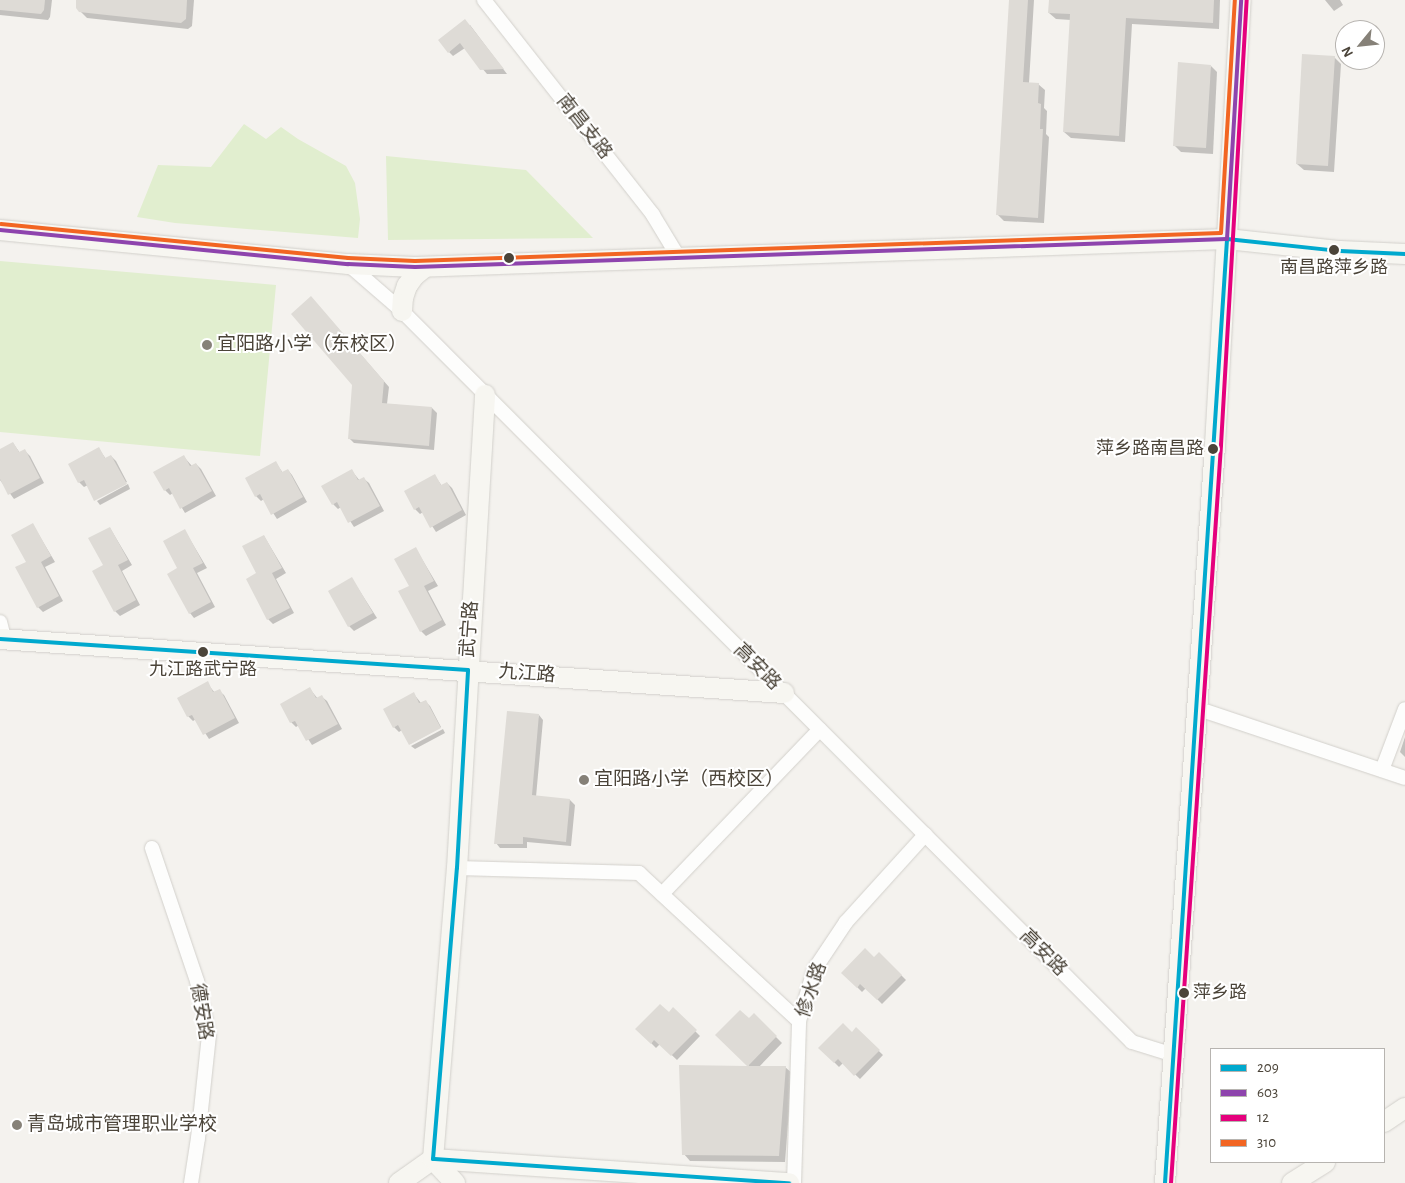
<!DOCTYPE html>
<meta charset="utf-8">
<style>
body{margin:0}
#map{position:relative;width:1405px;height:1183px;overflow:hidden;background:#f4f2ee;font-family:"Alegreya Sans","Noto Sans SC",sans-serif}
div>[style]{position:absolute}
[style*='--x']{left:calc(var(--x)*1px);top:calc(var(--y)*1px);width:calc(var(--w)*1px);rotate:calc(var(--a)*1deg)}
.green>*{inset:0;background:#e1eecf}
.shadow>*{inset:0;background:#0003}
.building>*{inset:0;background:#dedbd6}
.roads{filter:drop-shadow(0 0 1px #d2d0cb) drop-shadow(0 0 1px #d2d0cb)}
.street>*{height:14px;margin:-7px;padding:0 7px;transform-origin:7px;border-radius:7px;background:#fdfdfc}
.secondary>*{height:20px;margin:-10px;padding:0 10px;transform-origin:10px;border-radius:10px;background:#f7f6f1}
.bus-1>*{height:4px;margin:-2px;padding:0 2px;transform-origin:2px;border-radius:2px;background:#00a9ce}
.bus-2>*{height:4px;margin:-2px;padding:0 2px;transform-origin:2px;border-radius:2px;background:#8e44ad}
.bus-3>*{height:4px;margin:-2px;padding:0 2px;transform-origin:2px;border-radius:2px;background:#e5007d}
.bus-4>*{height:4px;margin:-2px;padding:0 2px;transform-origin:2px;border-radius:2px;background:#f26522}
.dots>*{width:14px;height:14px;translate:-50% -50%;box-sizing:border-box;border:2px solid #fff;border-radius:50%}
span{translate:-50% -50%;white-space:nowrap;text-align:center;line-height:1.15;-webkit-text-stroke:4px #fff;paint-order:stroke}
.bus-label{font-size:18px;color:#4b4439}
.right{translate:-100% -50%;text-align:right}
.left{translate:0 -50%;text-align:left}
.street-label{font-size:19px;color:#4b4439}
.poi-label{font-size:19px;color:#4b4439}
.legend{position:absolute;left:1210px;top:1048px;width:175px;height:115px;box-sizing:border-box;background:#fff;border:1px solid #b7b4b0;margin:0;padding:6px 9px;list-style:none;font-size:15px;color:#4b4439}
.legend li{display:flex;align-items:center;gap:10px;height:25px}
.legend b{width:25px;border:1px solid #b7b4b0}
.north{position:absolute;left:1335px;top:20px;width:50px;height:50px;box-sizing:border-box;background:#fff;border:1px solid #b7b4b0;border-radius:50%;rotate:242deg;font-size:14px;font-weight:700;line-height:20px;text-align:center;color:#4b4439}
.north::after{content:'';display:block;margin:auto;width:18px;height:22px;background:#868178;clip-path:polygon(50% 0,100% 100%,50% 72%,0 100%)}
</style>
<div id="map">
<div class="green">
<div style="clip-path:polygon(244px 124px,266px 139px,281px 127px,298px 139px,346px 166px,355px 183px,360px 219px,358px 238px,175px 223px,137px 217px,158px 165px,211px 167px)"></div>
<div style="clip-path:polygon(386px 156px,526px 170px,593px 238px,388px 240px)"></div>
<div style="clip-path:polygon(0 261px,276px 285px,260px 456px,0 432px)"></div>
</div>
<div class="shadow">
<div style="clip-path:polygon(0 0,52px 0,50px 17px,48px 20px,0 15px)"></div>
<div style="clip-path:polygon(77px 0,194px 0,192px 26px,188px 29px,87px 18px,80px 11px)"></div>
<div style="clip-path:polygon(1010px 0,1034px 0,1029px 83px,1038px 84px,1045px 90px,1044px 108px,1047px 111px,1046px 134px,1049px 137px,1044px 223px,1004px 221px,997px 214px)"></div>
<div style="clip-path:polygon(1050px 0,1220px 0,1219px 29px,1132px 24px,1125px 142px,1071px 138px,1064px 132px,1071px 20px,1056px 19px,1049px 13px)"></div>
<div style="clip-path:polygon(1325px 0,1340px 0,1343px 5px,1334px 11px)"></div>
<div style="clip-path:polygon(470px 25px,507px 74px,487px 74px,465px 48px,453px 56px,449px 52px)"></div>
<div style="clip-path:polygon(1334px 57px,1341px 64px,1334px 172px,1304px 170px,1297px 164px)"></div>
<div style="clip-path:polygon(1211px 66px,1217px 72px,1213px 154px,1181px 152px,1175px 146px)"></div>
<div style="clip-path:polygon(316px 303px,389px 387px,387px 404px,432px 408px,437px 413px,434px 450px,354px 443px,349px 438px,354px 385px)"></div>
<div style="clip-path:polygon(13px 443px,20px 453px,25px 451px,30px 456px,44px 483px,14px 499px,0 480px,0 450px)"></div>
<div style="clip-path:polygon(99px 449px,106px 459px,111px 456px,116px 461px,127px 482px,95px 499px,88px 485px,84px 487px,79px 482px,70px 465px)"></div>
<div style="clip-path:polygon(184px 457px,192px 466px,196px 464px,201px 469px,216px 496px,185px 513px,173px 493px,170px 495px,165px 490px)"></div>
<div style="clip-path:polygon(276px 463px,283px 473px,288px 470px,292px 475px,307px 502px,277px 519px,264px 499px,261px 501px,256px 496px)"></div>
<div style="clip-path:polygon(352px 471px,360px 481px,364px 479px,369px 483px,384px 511px,354px 527px,341px 507px,338px 509px,333px 504px)"></div>
<div style="clip-path:polygon(435px 476px,442px 486px,447px 483px,452px 488px,466px 515px,436px 532px,423px 512px,420px 514px,415px 509px)"></div>
<div style="clip-path:polygon(128px 484px,130px 489px,100px 505px,97px 501px)"></div>
<div style="clip-path:polygon(33px 525px,55px 562px,45px 567px,63px 601px,43px 612px,38px 607px,27px 562px)"></div>
<div style="clip-path:polygon(110px 528px,132px 565px,122px 571px,140px 605px,120px 616px,115px 611px)"></div>
<div style="clip-path:polygon(185px 531px,207px 568px,197px 573px,215px 607px,194px 618px,190px 613px,179px 568px)"></div>
<div style="clip-path:polygon(264px 536px,286px 573px,276px 579px,294px 613px,273px 624px,268px 619px,258px 574px)"></div>
<div style="clip-path:polygon(416px 549px,438px 586px,428px 591px,446px 625px,426px 636px,421px 631px,410px 586px)"></div>
<div style="clip-path:polygon(352px 579px,377px 618px,354px 631px,349px 626px)"></div>
<div style="clip-path:polygon(207px 683px,215px 693px,219px 691px,224px 695px,239px 723px,209px 739px,196px 719px,193px 721px,188px 716px)"></div>
<div style="clip-path:polygon(310px 689px,318px 699px,322px 697px,327px 701px,342px 729px,312px 745px,299px 725px,296px 727px,291px 722px)"></div>
<div style="clip-path:polygon(413px 693px,421px 703px,425px 701px,430px 706px,441px 727px,410px 744px,402px 730px,399px 732px,394px 727px)"></div>
<div style="clip-path:polygon(539px 715px,543px 720px,536px 797px,570px 800px,575px 805px,571px 846px,527px 842px,527px 848px,500px 848px,496px 843px)"></div>
<div style="clip-path:polygon(443px 729px,445px 733px,415px 749px,411px 746px)"></div>
<div style="clip-path:polygon(1405px 737px,1405px 757px,1400px 752px)"></div>
<div style="clip-path:polygon(879px 953px,906px 980px,882px 1004px,866px 988px,862px 992px,843px 973px,874px 958px)"></div>
<div style="clip-path:polygon(673px 1009px,700px 1036px,677px 1060px,660px 1044px,656px 1048px,637px 1029px,669px 1014px)"></div>
<div style="clip-path:polygon(754px 1015px,782px 1043px,759px 1067px,785px 1067px,792px 1073px,785px 1162px,690px 1161px,684px 1154px,750px 1067px,717px 1035px,749px 1020px)"></div>
<div style="clip-path:polygon(856px 1029px,883px 1055px,860px 1079px,843px 1063px,839px 1067px,820px 1048px,852px 1034px)"></div>
</div>
<div class="building">
<div style="clip-path:polygon(0 0,45px 0,44px 10px,41px 14px,0 10px)"></div>
<div style="clip-path:polygon(76px 0,187px 0,186px 19px,181px 23px,79px 12px,76px 8px)"></div>
<div style="clip-path:polygon(1009px 0,1028px 0,1023px 82px,1039px 83px,1038px 103px,1041px 104px,1040px 129px,1043px 129px,1038px 218px,996px 215px)"></div>
<div style="clip-path:polygon(1049px 0,1214px 0,1213px 23px,1126px 18px,1119px 136px,1063px 132px,1070px 14px,1048px 13px)"></div>
<div style="clip-path:polygon(465px 19px,504px 69px,480px 70px,460px 43px,448px 53px,438px 40px)"></div>
<div style="clip-path:polygon(1302px 54px,1335px 56px,1328px 166px,1296px 164px)"></div>
<div style="clip-path:polygon(1178px 62px,1211px 65px,1206px 148px,1173px 146px)"></div>
<div style="clip-path:polygon(311px 296px,384px 381px,382px 403px,432px 407px,429px 446px,348px 439px,352px 385px,291px 314px)"></div>
<div style="clip-path:polygon(13px 442px,19px 452px,25px 449px,40px 478px,8px 495px,0 479px,0 449px)"></div>
<div style="clip-path:polygon(99px 447px,105px 458px,111px 455px,127px 484px,94px 501px,84px 480px,78px 483px,68px 464px)"></div>
<div style="clip-path:polygon(184px 455px,190px 466px,196px 463px,212px 491px,180px 509px,169px 488px,164px 491px,153px 472px)"></div>
<div style="clip-path:polygon(276px 461px,282px 472px,288px 469px,303px 497px,271px 515px,260px 494px,255px 497px,245px 478px)"></div>
<div style="clip-path:polygon(352px 469px,358px 480px,364px 477px,380px 506px,348px 523px,337px 502px,332px 505px,321px 486px)"></div>
<div style="clip-path:polygon(435px 474px,441px 485px,447px 482px,462px 510px,430px 528px,419px 507px,414px 510px,404px 491px)"></div>
<div style="clip-path:polygon(33px 523px,51px 556px,41px 562px,59px 596px,37px 608px,15px 567px,26px 562px,11px 535px)"></div>
<div style="clip-path:polygon(110px 527px,128px 560px,118px 565px,136px 600px,114px 612px,92px 571px,103px 565px,88px 538px)"></div>
<div style="clip-path:polygon(185px 529px,203px 563px,193px 568px,211px 602px,189px 614px,167px 574px,177px 568px,163px 541px)"></div>
<div style="clip-path:polygon(264px 535px,282px 568px,272px 573px,290px 608px,267px 620px,246px 579px,256px 573px,242px 546px)"></div>
<div style="clip-path:polygon(416px 547px,434px 581px,424px 586px,442px 620px,420px 632px,398px 591px,409px 586px,394px 559px)"></div>
<div style="clip-path:polygon(352px 577px,373px 613px,348px 627px,328px 591px)"></div>
<div style="clip-path:polygon(208px 681px,213px 692px,220px 689px,235px 718px,203px 735px,192px 715px,187px 717px,177px 698px)"></div>
<div style="clip-path:polygon(310px 687px,316px 698px,322px 695px,338px 724px,306px 741px,295px 721px,290px 723px,280px 704px)"></div>
<div style="clip-path:polygon(414px 692px,419px 703px,426px 700px,441px 728px,409px 745px,398px 725px,393px 728px,383px 709px)"></div>
<div style="clip-path:polygon(507px 711px,539px 714px,532px 795px,570px 799px,566px 842px,523px 837px,523px 844px,494px 844px)"></div>
<div style="clip-path:polygon(865px 948px,874px 957px,879px 952px,902px 975px,877px 1000px,860px 984px,857px 988px,841px 973px)"></div>
<div style="clip-path:polygon(660px 1004px,669px 1012px,673px 1007px,697px 1030px,671px 1056px,654px 1040px,651px 1044px,635px 1029px)"></div>
<div style="clip-path:polygon(740px 1010px,749px 1018px,754px 1013px,777px 1036px,748px 1066px,786px 1066px,779px 1156px,682px 1155px,679px 1065px,747px 1066px,715px 1035px)"></div>
<div style="clip-path:polygon(843px 1023px,852px 1032px,856px 1027px,880px 1050px,854px 1076px,838px 1059px,834px 1063px,818px 1048px)"></div>
</div>
<div class="roads">
<div class="street">
<div style="--x:484;--y:0;--w:273;--a:51.8"></div>
<div style="--x:653;--y:215;--w:50;--a:58.8"></div>
<div style="--x:348;--y:264;--w:72;--a:41"></div>
<div style="--x:402;--y:311;--w:1033;--a:45.04"></div>
<div style="--x:1132;--y:1042;--w:44;--a:17.2"></div>
<div style="--x:0;--y:622;--w:16;--a:76"></div>
<div style="--x:1196;--y:708;--w:220;--a:18.5"></div>
<div style="--x:1382;--y:770;--w:65;--a:-69.3"></div>
<div style="--x:152;--y:848;--w:140;--a:71.3"></div>
<div style="--x:197;--y:981;--w:55;--a:77.5"></div>
<div style="--x:209;--y:1035;--w:104;--a:96.1"></div>
<div style="--x:198;--y:1138;--w:46;--a:98.8"></div>
<div style="--x:457;--y:868;--w:182;--a:1.6"></div>
<div style="--x:639;--y:873;--w:218;--a:42.8"></div>
<div style="--x:662;--y:894;--w:228;--a:-46.2"></div>
<div style="--x:794;--y:1183;--w:162;--a:-88.2"></div>
<div style="--x:799;--y:1021;--w:53;--a:-73.6"></div>
<div style="--x:814;--y:970;--w:58;--a:-56.3"></div>
<div style="--x:846;--y:922;--w:118;--a:-47.8"></div>
</div>
<div class="secondary">
<div style="--x:0;--y:230;--w:350;--a:5.6"></div>
<div style="--x:348;--y:264;--w:67;--a:2.6"></div>
<div style="--x:415;--y:267;--w:812;--a:-1.97"></div>
<div style="--x:1227;--y:239;--w:114;--a:6.1"></div>
<div style="--x:1340;--y:251;--w:65;--a:2.6"></div>
<div style="--x:402;--y:311;--w:13;--a:-86"></div>
<div style="--x:403;--y:298;--w:13;--a:-72"></div>
<div style="--x:407;--y:286;--w:12;--a:-55"></div>
<div style="--x:414;--y:276;--w:14;--a:-39"></div>
<div style="--x:0;--y:639;--w:786;--a:3.94"></div>
<div style="--x:1384;--y:1122;--w:25;--a:-34"></div>
<div style="--x:399;--y:1183;--w:42;--a:-35.2"></div>
<div style="--x:433;--y:1159;--w:357;--a:3.9"></div>
<div style="--x:455;--y:1183;--w:33;--a:-133"></div>
<div style="--x:433;--y:1159;--w:292;--a:-85.3"></div>
<div style="--x:457;--y:868;--w:474;--a:-86.6"></div>
<div style="--x:1165;--y:1183;--w:740;--a:-86.12"></div>
<div style="--x:1215;--y:445;--w:446;--a:-86.7"></div>
<div style="--x:1292;--y:1183;--w:39;--a:-32"></div>
</div>
</div>
<div class="bus-1">
<div style="--x:1227;--y:239;--w:114;--a:6.1"></div>
<div style="--x:1340;--y:251;--w:65;--a:2.6"></div>
<div style="--x:0;--y:639;--w:469;--a:3.8"></div>
<div style="--x:433;--y:1159;--w:292;--a:-85.3"></div>
<div style="--x:457;--y:868;--w:198;--a:-86.8"></div>
<div style="--x:433;--y:1159;--w:357;--a:3.9"></div>
<div style="--x:1165;--y:1183;--w:946;--a:-86.24"></div>
</div>
<div class="bus-2">
<div style="--x:0;--y:230;--w:350;--a:5.6"></div>
<div style="--x:348;--y:264;--w:67;--a:2.6"></div>
<div style="--x:415;--y:267;--w:812;--a:-1.97"></div>
<div style="--x:1227;--y:239;--w:239;--a:-86.6"></div>
</div>
<div class="bus-3">
<div style="--x:1171;--y:1183;--w:740;--a:-86.12"></div>
<div style="--x:1221;--y:445;--w:446;--a:-86.7"></div>
</div>
<div class="bus-4">
<div style="--x:1;--y:224;--w:349;--a:5.6"></div>
<div style="--x:348;--y:258;--w:67;--a:2.6"></div>
<div style="--x:415;--y:261;--w:806;--a:-1.99"></div>
<div style="--x:1221;--y:233;--w:233;--a:-86.6"></div>
</div>
<div class="dots">
<div style="left:1334px;top:250px;background:#4b4439"></div>
<div style="left:509px;top:258px;background:#4b4439"></div>
<div style="left:207px;top:345px;background:#868178"></div>
<div style="left:1213px;top:449px;background:#4b4439"></div>
<div style="left:203px;top:652px;background:#4b4439"></div>
<div style="left:584px;top:780px;background:#868178"></div>
<div style="left:1184px;top:993px;background:#4b4439"></div>
<div style="left:17px;top:1125px;background:#868178"></div>
</div>
<div class="bus-label">
<span style="left:1334px;top:268px">南昌路萍乡路</span>
<span class="right" style="left:1204px;top:449px">萍乡路南昌路</span>
<span style="left:203px;top:670px">九江路武宁路</span>
<span class="left" style="left:1193px;top:993px">萍乡路</span>
</div>
<div class="street-label">
<span style="left:584px;top:127px;rotate:52deg">南昌支路</span>
<span style="left:470px;top:629px;rotate:-86deg">武宁路</span>
<span style="left:757px;top:667px;rotate:45deg">高安路</span>
<span style="left:527px;top:674px;rotate:4deg">九江路</span>
<span style="left:1043px;top:953px;rotate:45deg">高安路</span>
<span style="left:812px;top:990px;rotate:-71deg">修水路</span>
<span style="left:201px;top:1012px;rotate:81deg">德安路</span>
</div>
<div class="poi-label">
<span class="left" style="left:217px;top:345px">宜阳路小学（东校区）</span>
<span class="left" style="left:594px;top:780px">宜阳路小学（西校区）</span>
<span class="left" style="left:27px;top:1125px">青岛城市管理职业学校</span>
</div>
<ul class="legend">
<li><b style="height:6px;background:#00a9ce"></b>209</li>
<li><b style="height:6px;background:#8e44ad"></b>603</li>
<li><b style="height:6px;background:#e5007d"></b>12</li>
<li><b style="height:6px;background:#f26522"></b>310</li>
</ul>
<div class="north">N</div>
</div>
